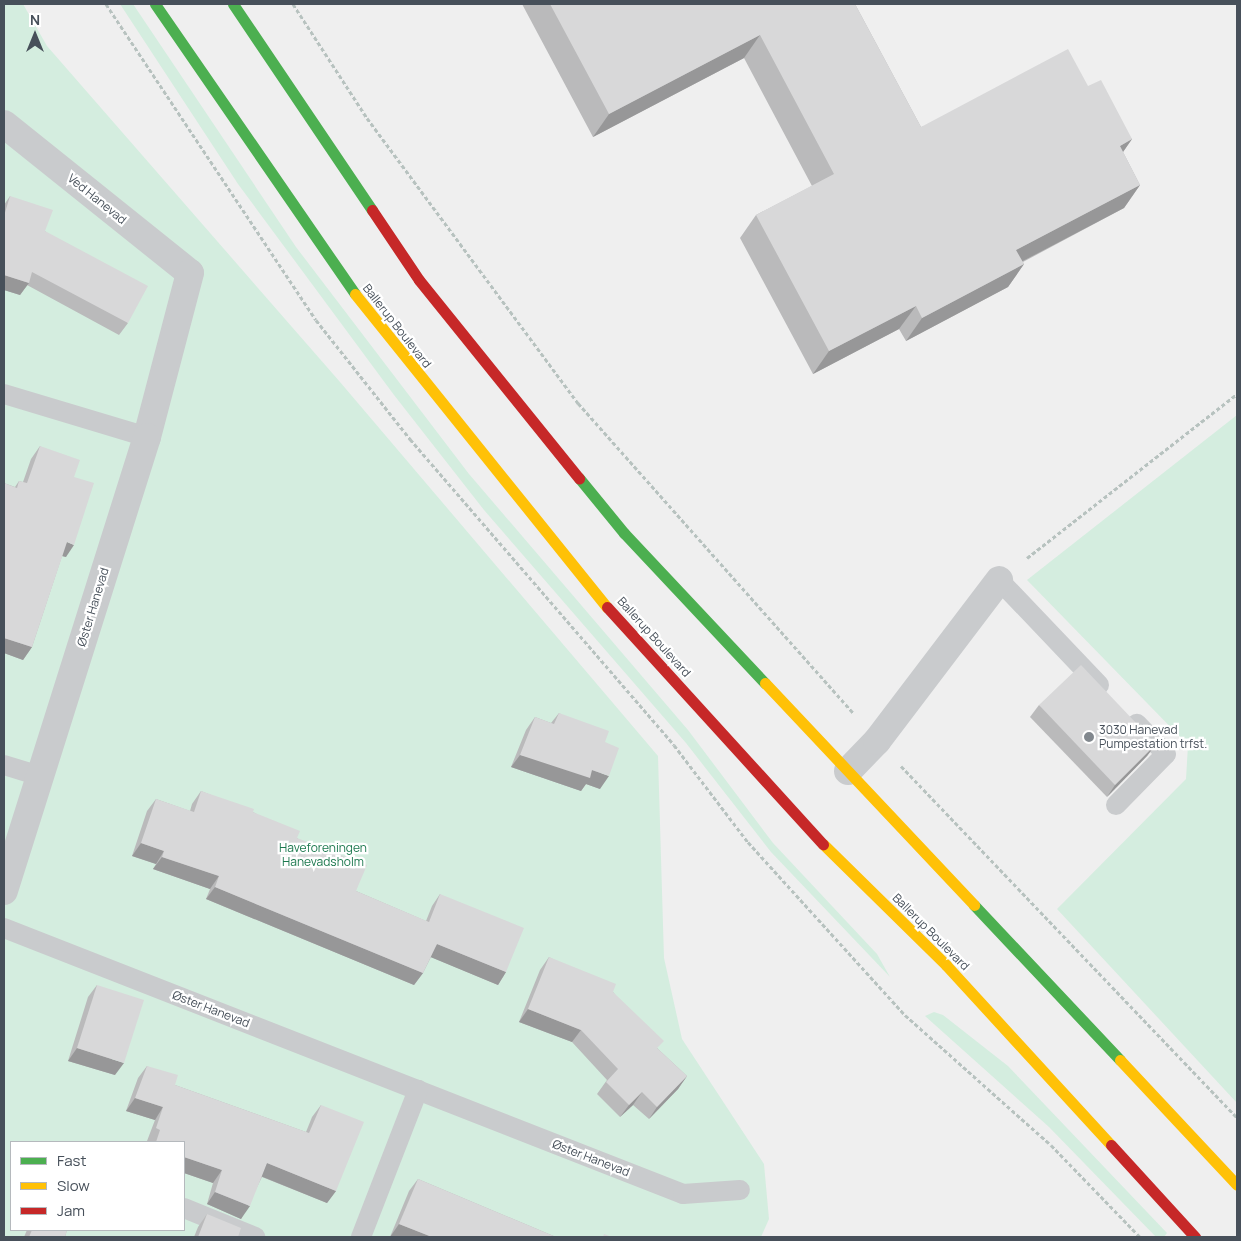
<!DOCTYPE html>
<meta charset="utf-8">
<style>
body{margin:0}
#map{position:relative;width:1241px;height:1241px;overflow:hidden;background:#efefef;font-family:Manrope,sans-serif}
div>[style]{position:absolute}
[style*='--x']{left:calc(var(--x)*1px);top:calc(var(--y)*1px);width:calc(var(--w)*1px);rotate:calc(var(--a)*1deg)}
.green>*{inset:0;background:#d4eddf}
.path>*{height:3px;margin-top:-1.5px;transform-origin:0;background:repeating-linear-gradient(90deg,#b7c2bf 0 4px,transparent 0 6.5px)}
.lane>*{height:20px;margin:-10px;padding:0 10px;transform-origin:10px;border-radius:10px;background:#c9cbcd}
.street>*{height:28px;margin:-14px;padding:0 14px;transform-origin:14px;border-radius:14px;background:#c9cbcd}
.fast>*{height:11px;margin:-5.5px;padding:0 5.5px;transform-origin:5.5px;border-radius:5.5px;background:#4caf50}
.slow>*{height:11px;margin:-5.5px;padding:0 5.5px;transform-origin:5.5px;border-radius:5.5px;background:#ffc107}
.jam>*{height:11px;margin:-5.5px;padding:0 5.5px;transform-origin:5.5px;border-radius:5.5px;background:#c62828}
.wall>*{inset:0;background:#bababb}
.shaded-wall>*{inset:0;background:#979798}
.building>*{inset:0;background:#d8d8d9}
.dots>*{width:14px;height:14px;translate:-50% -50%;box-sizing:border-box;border:2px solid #fff;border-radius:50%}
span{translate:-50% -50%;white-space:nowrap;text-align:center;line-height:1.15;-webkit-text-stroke:4.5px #fff;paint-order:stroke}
.street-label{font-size:12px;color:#47505a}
.poi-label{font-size:12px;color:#47505a}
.left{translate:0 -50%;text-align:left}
.park-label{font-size:12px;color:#1c784e}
.frame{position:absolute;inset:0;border:5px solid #47505a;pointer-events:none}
.legend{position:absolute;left:10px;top:1141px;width:175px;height:90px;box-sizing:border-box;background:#fff;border:1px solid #b5b9bd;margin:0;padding:6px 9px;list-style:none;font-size:15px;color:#47505a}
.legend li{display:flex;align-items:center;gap:10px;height:25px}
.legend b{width:25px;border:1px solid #b5b9bd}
.north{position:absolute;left:10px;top:10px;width:50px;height:50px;-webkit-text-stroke:4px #fff;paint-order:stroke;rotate:0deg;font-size:14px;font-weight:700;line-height:20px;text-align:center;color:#47505a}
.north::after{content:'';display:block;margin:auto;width:18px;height:22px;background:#47505a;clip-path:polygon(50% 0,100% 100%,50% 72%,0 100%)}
</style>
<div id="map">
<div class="green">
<div style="clip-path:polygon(evenodd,4px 4px,23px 4px,47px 46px,340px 382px,658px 756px,664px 958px,682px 1039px,764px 1164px,769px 1219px,761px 1237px,4px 1237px,4px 4px,11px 1142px,184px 1142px,184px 1230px,11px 1230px,11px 1142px)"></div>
<div style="clip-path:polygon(120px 4px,133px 4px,296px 247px,469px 474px,688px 730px,773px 843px,877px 954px,890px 977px,771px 852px,686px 743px,484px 510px,394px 395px,238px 184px)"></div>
<div style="clip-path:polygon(1237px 415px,1237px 1103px,1057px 909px,1186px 779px,1188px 745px,1027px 580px)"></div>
<div style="clip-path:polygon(934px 1012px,943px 1015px,1008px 1066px,1167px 1233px,1164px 1237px,1156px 1237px,1049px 1127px,925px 1016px)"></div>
</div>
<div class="path">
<div style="--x:106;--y:4;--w:379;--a:56.4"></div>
<div style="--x:316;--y:320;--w:152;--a:51.7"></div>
<div style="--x:410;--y:439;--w:404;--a:49.2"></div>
<div style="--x:674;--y:745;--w:122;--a:52.7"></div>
<div style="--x:748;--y:842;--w:234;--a:47.8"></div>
<div style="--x:905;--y:1015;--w:195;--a:41.7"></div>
<div style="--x:1051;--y:1145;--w:128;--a:45.9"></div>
<div style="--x:293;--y:4;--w:136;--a:57"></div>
<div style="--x:367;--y:118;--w:355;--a:53.5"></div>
<div style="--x:578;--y:403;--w:414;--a:48.4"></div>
<div style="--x:1027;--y:558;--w:266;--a:-38"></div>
<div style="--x:901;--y:766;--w:487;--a:46.3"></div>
</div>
<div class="lane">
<div style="--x:4;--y:394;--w:149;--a:16.7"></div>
<div style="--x:999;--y:580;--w:145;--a:46.4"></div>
<div style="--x:4;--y:765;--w:38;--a:17"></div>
<div style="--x:1116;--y:805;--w:71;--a:-45.6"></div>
<div style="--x:1166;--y:754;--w:42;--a:-134"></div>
<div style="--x:4;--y:928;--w:729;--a:21.39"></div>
<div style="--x:683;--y:1194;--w:57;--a:-4"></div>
<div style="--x:184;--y:1208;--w:77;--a:22.2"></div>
<div style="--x:361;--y:1237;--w:158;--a:-68.8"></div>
</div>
<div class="street">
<div style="--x:4;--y:124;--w:238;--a:38.7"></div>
<div style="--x:190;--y:273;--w:170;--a:104.7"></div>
<div style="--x:147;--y:437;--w:476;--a:107.5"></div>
<div style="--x:848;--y:771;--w:42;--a:-46"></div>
<div style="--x:877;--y:741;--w:202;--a:-52.8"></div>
</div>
<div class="fast">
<div style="--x:155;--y:4;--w:352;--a:55.4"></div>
<div style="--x:233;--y:4;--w:249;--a:56"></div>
<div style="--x:579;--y:478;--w:71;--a:50.7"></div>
<div style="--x:624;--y:533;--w:206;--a:46.8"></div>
<div style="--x:974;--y:905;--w:213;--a:46.7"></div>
</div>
<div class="slow">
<div style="--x:355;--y:294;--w:402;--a:51.2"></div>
<div style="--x:765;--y:683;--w:305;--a:46.7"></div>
<div style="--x:823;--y:844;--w:173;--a:44.5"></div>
<div style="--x:946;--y:965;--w:244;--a:47.5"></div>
<div style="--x:1120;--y:1060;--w:171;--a:46.9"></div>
</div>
<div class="jam">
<div style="--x:372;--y:210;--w:84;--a:56.1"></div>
<div style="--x:419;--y:280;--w:255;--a:51.1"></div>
<div style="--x:607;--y:607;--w:321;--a:47.7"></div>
<div style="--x:1111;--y:1145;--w:125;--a:47.6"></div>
</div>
<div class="wall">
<div style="clip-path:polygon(522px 4px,855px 4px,921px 127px,1088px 86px,1132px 139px,1123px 152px,1140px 185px,1124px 208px,1023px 262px,1024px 264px,1008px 287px,906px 341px,899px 329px,813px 374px,740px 238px,756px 215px,812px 186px,744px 58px,593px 137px)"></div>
<div style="clip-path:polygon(10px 196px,45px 231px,128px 323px,119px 335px,27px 285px,20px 295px,4px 290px,4px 205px)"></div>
<div style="clip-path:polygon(40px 446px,74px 477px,66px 557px,62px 556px,32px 647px,23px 660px,4px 653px,4px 483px,15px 487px,19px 481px,23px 482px,31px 459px)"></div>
<div style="clip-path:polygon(1039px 705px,1156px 744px,1147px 756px,1107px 797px,1030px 717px)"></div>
<div style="clip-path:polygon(559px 713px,605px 742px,600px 789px,586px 784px,581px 791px,511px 767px,526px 730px,535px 717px,551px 723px)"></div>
<div style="clip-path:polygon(201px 791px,253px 812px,297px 838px,356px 891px,426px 921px,432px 906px,440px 894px,506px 972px,498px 985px,431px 957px,423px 973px,414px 985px,206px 899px,210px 889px,153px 869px,156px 864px,132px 856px,147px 811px,156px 799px,190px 811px,192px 804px)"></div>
<div style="clip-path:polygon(549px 957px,613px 992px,658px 1049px,687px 1076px,678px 1089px,649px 1119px,633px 1105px,620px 1117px,597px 1094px,607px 1080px,572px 1042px,519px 1022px,540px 970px)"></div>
<div style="clip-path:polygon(97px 985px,115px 1075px,68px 1061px,88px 997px)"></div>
<div style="clip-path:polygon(147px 1066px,175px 1085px,306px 1132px,312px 1117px,321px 1105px,336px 1191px,327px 1203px,262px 1177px,241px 1219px,207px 1204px,213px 1183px,184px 1173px,184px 1142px,150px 1142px,147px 1141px,155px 1120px,126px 1111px,138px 1078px)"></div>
<div style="clip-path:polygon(418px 1179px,556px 1237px,390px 1237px,409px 1191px)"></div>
<div style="clip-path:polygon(207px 1214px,238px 1237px,194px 1237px,198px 1227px)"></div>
<div style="clip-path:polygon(27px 1230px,67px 1230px,65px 1237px,24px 1237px)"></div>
</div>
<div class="shaded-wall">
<div style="clip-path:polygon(760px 35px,744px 58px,593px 137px,609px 114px)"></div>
<div style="clip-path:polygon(1132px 139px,1116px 162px,1120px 146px)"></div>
<div style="clip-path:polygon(1140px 185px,1124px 208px,1000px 273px,1016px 250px)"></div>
<div style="clip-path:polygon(1024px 264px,1008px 287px,906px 341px,922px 318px)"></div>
<div style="clip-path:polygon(4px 275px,29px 283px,20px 295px,4px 290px)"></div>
<div style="clip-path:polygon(916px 306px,899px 329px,813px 374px,829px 351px)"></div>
<div style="clip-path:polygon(67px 542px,74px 545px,66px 557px,58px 555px)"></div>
<div style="clip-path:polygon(4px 638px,32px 647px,23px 660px,4px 653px)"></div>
<div style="clip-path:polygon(1156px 744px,1147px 756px,1107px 797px,1115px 785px)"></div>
<div style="clip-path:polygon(520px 755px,592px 770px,609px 776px,600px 789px,586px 784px,581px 791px,511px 767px)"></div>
<div style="clip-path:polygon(141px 843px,164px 851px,156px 864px,132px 856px)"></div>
<div style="clip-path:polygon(162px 857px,219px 876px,210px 889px,153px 869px)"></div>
<div style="clip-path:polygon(215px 887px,423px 973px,414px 985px,206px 899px)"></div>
<div style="clip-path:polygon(437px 944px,506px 972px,498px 985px,428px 956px)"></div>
<div style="clip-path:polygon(528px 1009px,581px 1030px,572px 1042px,519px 1022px)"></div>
<div style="clip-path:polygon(77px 1048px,124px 1063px,115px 1075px,68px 1061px)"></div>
<div style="clip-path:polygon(687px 1076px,678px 1089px,649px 1119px,657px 1107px)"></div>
<div style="clip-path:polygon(642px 1092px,633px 1105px,620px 1117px,629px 1105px)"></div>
<div style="clip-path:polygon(135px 1098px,163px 1107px,155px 1120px,126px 1111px)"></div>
<div style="clip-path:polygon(184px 1157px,222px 1170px,213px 1183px,184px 1173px)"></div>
<div style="clip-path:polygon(267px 1163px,336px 1191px,327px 1203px,258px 1175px)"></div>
<div style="clip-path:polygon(215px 1192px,250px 1206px,241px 1219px,207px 1204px)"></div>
<div style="clip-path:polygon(399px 1224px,432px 1237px,390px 1237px)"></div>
</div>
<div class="building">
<div style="clip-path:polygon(550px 4px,855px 4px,921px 127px,1068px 49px,1088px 86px,1101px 80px,1132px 139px,1120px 146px,1140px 185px,1016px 250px,1024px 264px,922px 318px,916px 306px,829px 351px,756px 215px,834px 174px,760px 35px,609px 114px)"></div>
<div style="clip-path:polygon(10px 196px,53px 210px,45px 231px,148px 286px,128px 323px,32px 272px,29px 283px,4px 275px,4px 216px)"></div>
<div style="clip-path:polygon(40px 446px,80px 460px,74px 477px,94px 483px,74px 545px,67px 542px,32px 647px,4px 638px,4px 483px,17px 488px,19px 481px,27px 483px)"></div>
<div style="clip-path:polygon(1081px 665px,1156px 744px,1115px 785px,1039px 705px)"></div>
<div style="clip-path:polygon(559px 713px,609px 731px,605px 742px,619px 748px,609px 776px,592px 770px,590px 778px,520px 755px,535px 717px,554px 724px)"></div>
<div style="clip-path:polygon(201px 791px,254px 809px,253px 812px,300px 831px,297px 838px,367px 865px,356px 891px,429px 922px,440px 894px,524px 928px,506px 972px,437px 944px,423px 973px,215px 887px,219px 876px,162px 857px,164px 851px,141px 843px,156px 799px,194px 812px)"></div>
<div style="clip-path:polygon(549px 957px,616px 984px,613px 992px,664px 1041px,657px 1048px,687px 1076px,657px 1107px,642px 1092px,629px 1105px,606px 1082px,618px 1069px,581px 1030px,528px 1009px)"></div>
<div style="clip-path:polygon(97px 985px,144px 1000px,124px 1063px,77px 1048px)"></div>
<div style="clip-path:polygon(147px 1066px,178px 1075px,175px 1085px,309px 1133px,321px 1105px,364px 1122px,336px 1191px,267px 1163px,250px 1206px,215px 1192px,222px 1170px,184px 1157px,184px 1142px,156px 1142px,160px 1130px,156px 1128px,163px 1107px,135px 1098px)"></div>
<div style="clip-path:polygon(418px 1179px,556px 1237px,432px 1237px,399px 1224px)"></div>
<div style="clip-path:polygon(207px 1214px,241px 1228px,238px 1237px,198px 1237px)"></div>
<div style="clip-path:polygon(32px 1230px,67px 1230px,65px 1237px,29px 1237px)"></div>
<div style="clip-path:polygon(604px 1234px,612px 1237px,603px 1237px)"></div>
</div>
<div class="dots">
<div style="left:1089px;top:737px;background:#82888e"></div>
</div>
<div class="street-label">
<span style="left:97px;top:199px;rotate:39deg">Ved Hanevad</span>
<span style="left:397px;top:326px;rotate:52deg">Ballerup Boulevard</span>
<span style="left:93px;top:607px;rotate:-73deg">Øster Hanevad</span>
<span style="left:654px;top:637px;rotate:48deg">Ballerup Boulevard</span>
<span style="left:931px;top:932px;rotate:45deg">Ballerup Boulevard</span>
<span style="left:211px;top:1009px;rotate:21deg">Øster Hanevad</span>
<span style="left:591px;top:1158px;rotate:21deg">Øster Hanevad</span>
</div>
<div class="poi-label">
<span class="left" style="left:1099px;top:737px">3030 Hanevad<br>Pumpestation trfst.</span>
</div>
<div class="park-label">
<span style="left:323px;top:855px">Haveforeningen<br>Hanevadsholm</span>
</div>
<div class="frame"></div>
<ul class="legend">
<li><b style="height:6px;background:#4caf50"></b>Fast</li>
<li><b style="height:6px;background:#ffc107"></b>Slow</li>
<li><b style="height:6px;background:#c62828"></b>Jam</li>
</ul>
<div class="north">N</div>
</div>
